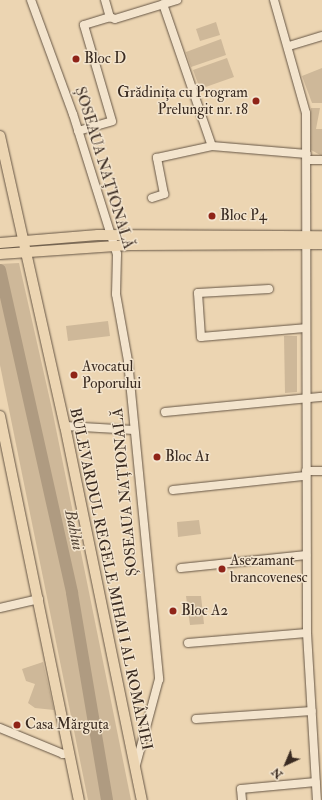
<!DOCTYPE html>
<meta charset="utf-8">
<style>
body{margin:0}
#map{position:relative;width:322px;height:800px;overflow:hidden;background:#ecd5b2;font-family:"IM FELL Double Pica",serif}
div>[style]{position:absolute}
[style*='--x']{left:calc(var(--x)*1px);top:calc(var(--y)*1px);width:calc(var(--w)*1px);rotate:calc(var(--a)*1deg)}
.green>*{inset:0;background:#ceb899}
.river>*{height:12px;margin:-6px;padding:0 6px;transform-origin:6px;border-radius:6px;background:#af9b81}
.roads{filter:drop-shadow(0 0 1px #665645) drop-shadow(0 0 1px #665645)}
.minor>*{height:8px;margin:-4px;padding:0 4px;transform-origin:4px;border-radius:4px;background:#f3e4cd}
.major>*{height:10px;margin:-5px;padding:0 5px;transform-origin:5px;border-radius:5px;background:#ecd5b2}
.dots>*{width:11px;height:11px;translate:-50% -50%;box-sizing:border-box;border:2px solid #f3e4cd;border-radius:50%}
span{translate:-50% -50%;white-space:nowrap;text-align:center;line-height:1.15;-webkit-text-stroke:3px #f3e4cd;paint-order:stroke}
.poi-label{font-size:15px;color:#3a2b21}
.left{translate:0 -50%;text-align:left}
.right{translate:-100% -50%;text-align:right}
.street-label{font-size:15px;color:#3a2b21}
.water-label{font-size:16px;color:#574739;font-style:italic}
.north{position:absolute;left:266px;top:744px;width:40px;height:40px;-webkit-text-stroke:3px #f3e4cd;paint-order:stroke;rotate:224deg;font-size:11px;font-weight:700;line-height:16px;text-align:center;color:#3a2b21}
.north::after{content:'';display:block;margin:auto;width:14px;height:18px;background:#3a2b21;clip-path:polygon(50% 0,100% 100%,50% 72%,0 100%)}
</style>
<div id="map">
<div class="green">
<div style="clip-path:polygon(216px 22px,220px 35px,200px 41px,196px 29px)"></div>
<div style="clip-path:polygon(221px 39px,226px 55px,191px 67px,186px 52px)"></div>
<div style="clip-path:polygon(227px 58px,234px 77px,200px 89px,193px 70px)"></div>
<div style="clip-path:polygon(322px 68px,322px 103px,312px 103px,302px 76px)"></div>
<div style="clip-path:polygon(311px 108px,320px 108px,316px 129px,322px 129px,322px 156px,311px 150px)"></div>
<div style="clip-path:polygon(19px 263px,52px 409px,131px 800px,88px 800px,0 365px,0 264px)"></div>
<div style="clip-path:polygon(108px 321px,110px 336px,68px 341px,66px 326px)"></div>
<div style="clip-path:polygon(284px 336px,297px 336px,297px 392px,285px 393px)"></div>
<div style="clip-path:polygon(199px 520px,201px 534px,178px 537px,177px 522px)"></div>
<div style="clip-path:polygon(186px 596px,201px 596px,204px 624px,190px 625px)"></div>
<div style="clip-path:polygon(43px 662px,54px 710px,35px 708px,28px 703px,35px 684px,26px 681px,22px 669px)"></div>
</div>
<div class="river">
<div style="--x:0;--y:270;--w:331;--a:77.4"></div>
<div style="--x:72;--y:593;--w:210;--a:80.4"></div>
</div>
<div class="roads">
<div class="minor">
<div style="--x:31;--y:0;--w:121;--a:69.8"></div>
<div style="--x:73;--y:114;--w:147;--a:72.6"></div>
<div style="--x:117;--y:254;--w:40;--a:91.4"></div>
<div style="--x:116;--y:294;--w:68;--a:79.8"></div>
<div style="--x:128;--y:361;--w:320;--a:84.4"></div>
<div style="--x:159;--y:679;--w:89;--a:105"></div>
<div style="--x:105;--y:0;--w:18;--a:74"></div>
<div style="--x:274;--y:0;--w:117;--a:74.2"></div>
<div style="--x:306;--y:113;--w:520;--a:89.89"></div>
<div style="--x:307;--y:633;--w:167;--a:86.6"></div>
<div style="--x:163;--y:4;--w:150;--a:71"></div>
<div style="--x:212;--y:146;--w:95;--a:4.8"></div>
<div style="--x:110;--y:17;--w:5;--a:22"></div>
<div style="--x:115;--y:19;--w:65;--a:-17"></div>
<div style="--x:289;--y:46;--w:34;--a:-17"></div>
<div style="--x:78;--y:131;--w:35;--a:-16"></div>
<div style="--x:112;--y:121;--w:100;--a:-106.3"></div>
<div style="--x:84;--y:25;--w:27;--a:-17"></div>
<div style="--x:307;--y:160;--w:15;--a:0"></div>
<div style="--x:152;--y:198;--w:13;--a:-18"></div>
<div style="--x:164;--y:194;--w:37;--a:-101"></div>
<div style="--x:157;--y:158;--w:56;--a:-12.3"></div>
<div style="--x:269;--y:289;--w:71;--a:176.8"></div>
<div style="--x:198;--y:293;--w:44;--a:86.1"></div>
<div style="--x:201;--y:337;--w:104;--a:-4.9"></div>
<div style="--x:165;--y:412;--w:158;--a:-5.5"></div>
<div style="--x:65;--y:426;--w:69;--a:3.3"></div>
<div style="--x:306;--y:471;--w:16;--a:0"></div>
<div style="--x:173;--y:490;--w:133;--a:-6.1"></div>
<div style="--x:181;--y:568;--w:126;--a:-5.9"></div>
<div style="--x:0;--y:608;--w:40;--a:-13"></div>
<div style="--x:188;--y:643;--w:119;--a:-4.8"></div>
<div style="--x:196;--y:719;--w:116;--a:-3.9"></div>
<div style="--x:0;--y:728;--w:68;--a:22.4"></div>
<div style="--x:63;--y:754;--w:6;--a:-9"></div>
<div style="--x:242;--y:800;--w:11;--a:-95"></div>
<div style="--x:241;--y:789;--w:75;--a:-5.3"></div>
</div>
<div class="major">
<div style="--x:0;--y:136;--w:297;--a:77.4"></div>
<div style="--x:65;--y:426;--w:382;--a:78.4"></div>
<div style="--x:0;--y:243;--w:98;--a:-4.7"></div>
<div style="--x:98;--y:235;--w:224;--a:0.3"></div>
<div style="--x:0;--y:254;--w:130;--a:-4"></div>
<div style="--x:130;--y:245;--w:192;--a:-0.3"></div>
<div style="--x:0;--y:416;--w:392;--a:78.4"></div>
</div>
</div>
<div class="dots">
<div style="left:76px;top:59px;background:#8f2418"></div>
<div style="left:256px;top:101px;background:#8f2418"></div>
<div style="left:212px;top:216px;background:#8f2418"></div>
<div style="left:74px;top:375px;background:#8f2418"></div>
<div style="left:157px;top:457px;background:#8f2418"></div>
<div style="left:222px;top:569px;background:#8f2418"></div>
<div style="left:173px;top:611px;background:#8f2418"></div>
<div style="left:17px;top:725px;background:#8f2418"></div>
</div>
<div class="poi-label">
<span class="left" style="left:84px;top:59px">Bloc D</span>
<span class="right" style="left:248px;top:101px">Grădinița cu Program<br>Prelungit nr. 18</span>
<span class="left" style="left:220px;top:216px">Bloc P4</span>
<span class="left" style="left:82px;top:375px">Avocatul<br>Poporului</span>
<span class="left" style="left:165px;top:457px">Bloc A1</span>
<span class="left" style="left:230px;top:569px">Asezamant<br>brancovenesc</span>
<span class="left" style="left:181px;top:611px">Bloc A2</span>
<span class="left" style="left:25px;top:725px">Casa Mărguța</span>
</div>
<div class="street-label">
<span style="left:104px;top:168px;rotate:73deg">ȘOSEAUA NAȚIONALĂ</span>
<span style="left:125px;top:492px;rotate:-95deg">ȘOSEAUA NAȚIONALĂ</span>
<span style="left:111px;top:579px;rotate:78deg">BULEVARDUL REGELE MIHAI I AL ROMÂNIEI</span>
</div>
<div class="water-label">
<span style="left:74px;top:530px;rotate:78deg">Bahlui</span>
</div>
<div class="north">N</div>
</div>
